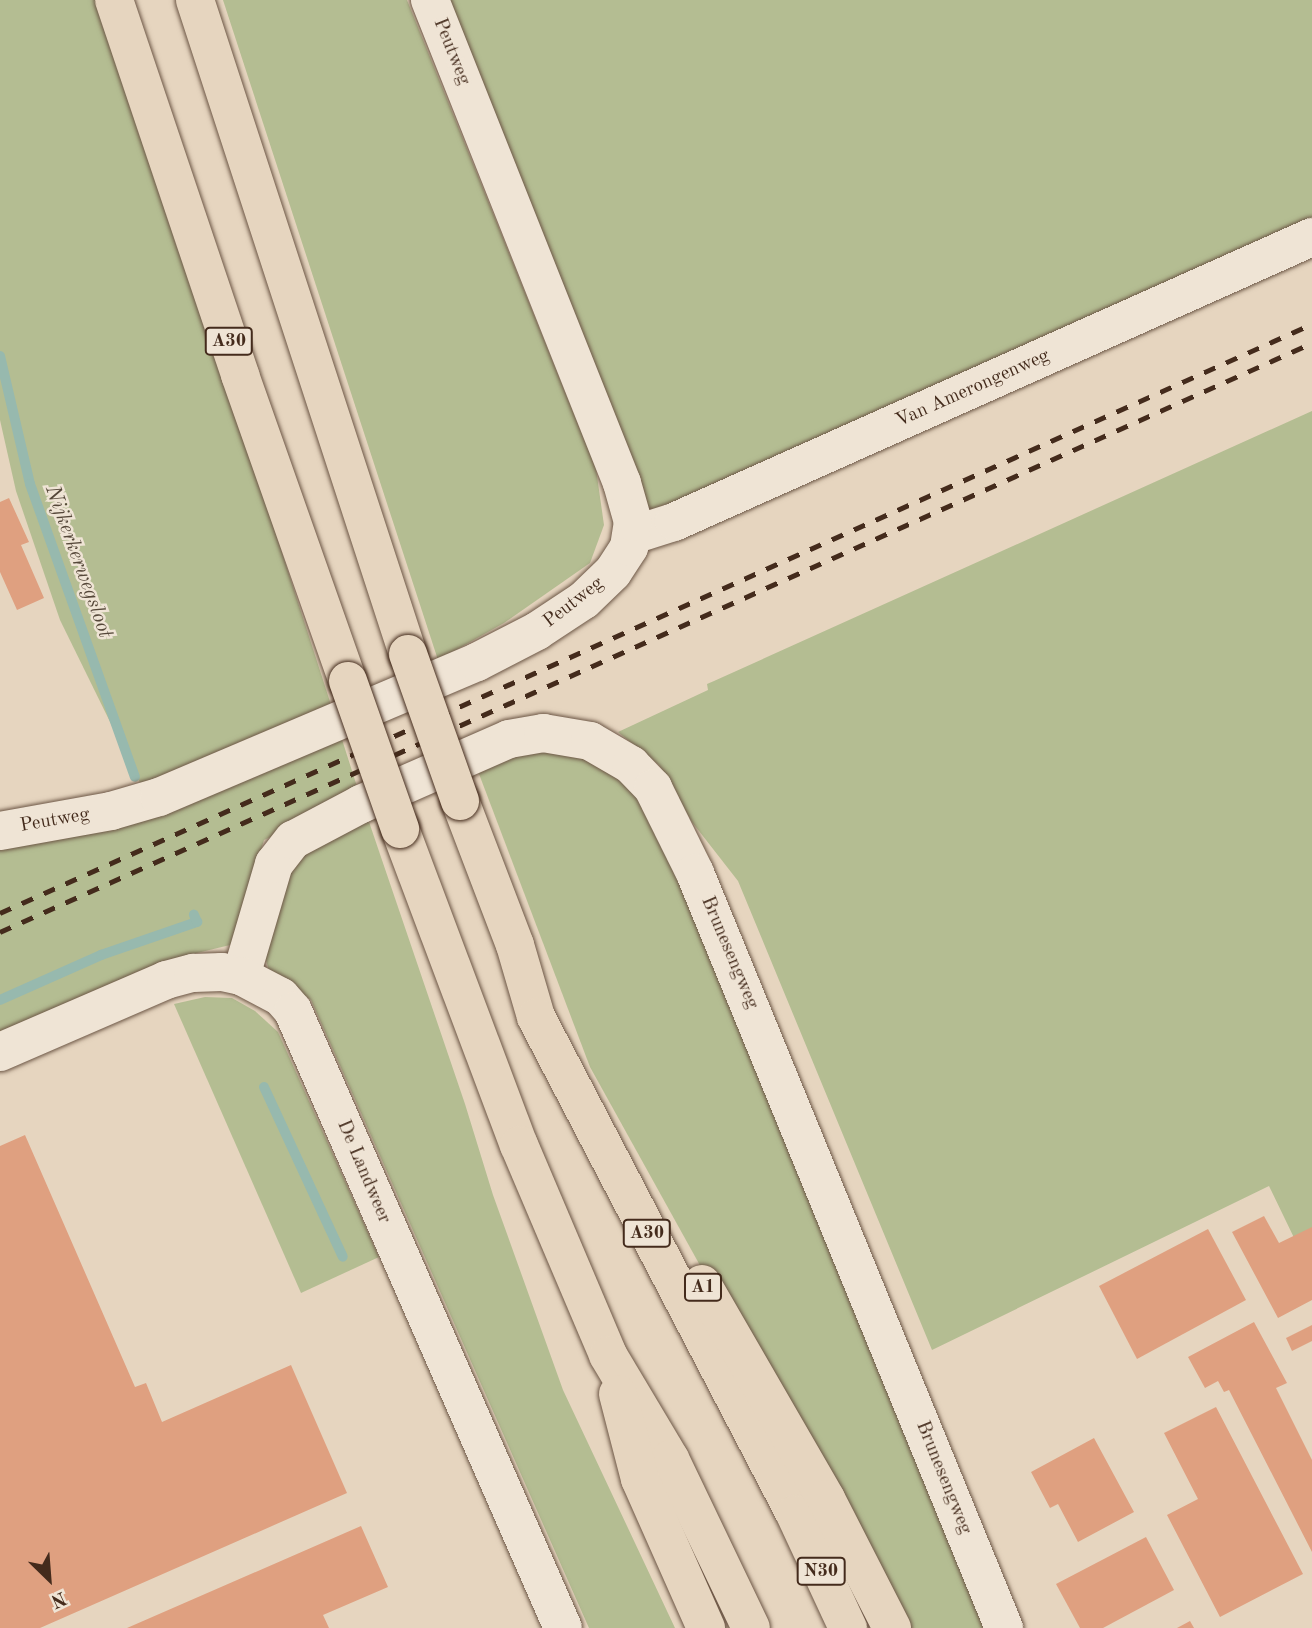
<!DOCTYPE html>
<style>
body{margin:0}
#map{position:relative;width:1312px;height:1628px;overflow:hidden;background:#e6d5bf;font-family:"Old Standard TT",serif}
div>[style]{position:absolute}
[style*='--x']{left:calc(var(--x)*1px);top:calc(var(--y)*1px);width:calc(var(--w)*1px);rotate:calc(var(--a)*1deg)}
.green>*{inset:0;background:#b4bd92}
.stream>*{height:10px;margin:-5px;padding:0 5px;transform-origin:5px;border-radius:5px;background:#97b9ae}
.building>*{inset:0;background:#dfa080}
.roads{filter:drop-shadow(0 0 2px #6c5645) drop-shadow(0 0 2px #6c5645)}
.minor>*{height:38px;margin:-19px;padding:0 19px;transform-origin:19px;border-radius:19px;background:#efe4d5}
.highway>*{height:38px;margin:-19px;padding:0 19px;transform-origin:19px;border-radius:19px;background:#e6d5bf}
.rail>*{height:5px;margin-top:-2.5px;transform-origin:0;background:repeating-linear-gradient(90deg,#442b1c 0 12px,transparent 0 24px)}
.bridges{filter:drop-shadow(0 0 2px #442b1c) drop-shadow(0 0 2px #442b1c)}
.highway-bridge>*{height:38px;margin:-19px;padding:0 19px;transform-origin:19px;border-radius:19px;background:#e6d5bf}
span{translate:-50% -50%;white-space:nowrap;text-align:center;line-height:1.15;-webkit-text-stroke:5px #efe4d5;paint-order:stroke}
.shield-label span{padding:2px 5px;background:#efe4d5;border:2px solid;border-radius:5px;-webkit-text-stroke-width:0}
.shield-label{font-size:18px;color:#442b1c;font-weight:700}
.street-label{font-size:19px;color:#442b1c}
.water-label{font-size:21px;color:#554739;font-style:italic}
.north{position:absolute;left:14px;top:1544px;width:70px;height:70px;-webkit-text-stroke:5px #efe4d5;paint-order:stroke;rotate:155deg;font-size:19px;font-weight:700;line-height:28px;text-align:center;color:#442b1c}
.north::after{content:'';display:block;margin:auto;width:24px;height:32px;background:#442b1c;clip-path:polygon(50% 0,100% 100%,50% 72%,0 100%)}
</style>
<div id="map">
<div class="green">
<div style="clip-path:polygon(0 0,104px 0,333px 711px,144px 791px,60px 620px,16px 491px,0 420px)"></div>
<div style="clip-path:polygon(223px 0,407px 0,596px 469px,604px 525px,590px 563px,504px 623px,438px 660px)"></div>
<div style="clip-path:polygon(435px 0,1312px 0,1312px 223px,652px 521px)"></div>
<div style="clip-path:polygon(1312px 411px,1312px 1275px,1269px 1186px,932px 1350px,738px 881px,692px 822px,659px 765px,618px 732px,708px 690px,707px 684px,714px 681px)"></div>
<div style="clip-path:polygon(339px 730px,360px 796px,264px 840px,250px 885px,243px 927px,230px 945px,164px 961px,0 1033px,0 839px)"></div>
<div style="clip-path:polygon(528px 746px,603px 758px,643px 795px,987px 1628px,901px 1628px,590px 1067px,476px 766px)"></div>
<div style="clip-path:polygon(366px 813px,465px 1104px,493px 1195px,563px 1390px,675px 1628px,589px 1628px,311px 1000px,269px 970px,263px 951px,271px 903px,306px 847px)"></div>
<div style="clip-path:polygon(205px 997px,232px 998px,255px 1011px,278px 1032px,379px 1257px,301px 1293px,174px 1004px)"></div>
</div>
<div class="stream">
<div style="--x:0;--y:356;--w:131;--a:76.8"></div>
<div style="--x:30;--y:484;--w:311;--a:70.3"></div>
<div style="--x:0;--y:1000;--w:111;--a:-24"></div>
<div style="--x:101;--y:955;--w:102;--a:-19"></div>
<div style="--x:197;--y:922;--w:8;--a:-113"></div>
<div style="--x:264;--y:1087;--w:187;--a:65.1"></div>
</div>
<div class="building">
<div style="clip-path:polygon(9px 498px,29px 542px,21px 545px,44px 598px,17px 610px,0 572px,0 502px)"></div>
<div style="clip-path:polygon(25px 1135px,135px 1387px,146px 1383px,162px 1422px,291px 1365px,347px 1493px,40px 1628px,0 1628px,0 1146px)"></div>
<div style="clip-path:polygon(1264px 1216px,1279px 1243px,1312px 1227px,1312px 1300px,1278px 1318px,1232px 1232px)"></div>
<div style="clip-path:polygon(1208px 1229px,1246px 1300px,1137px 1359px,1099px 1286px)"></div>
<div style="clip-path:polygon(1254px 1322px,1287px 1383px,1276px 1388px,1312px 1460px,1312px 1552px,1229px 1390px,1224px 1392px,1218px 1381px,1205px 1388px,1188px 1357px)"></div>
<div style="clip-path:polygon(1312px 1325px,1312px 1341px,1292px 1351px,1286px 1338px)"></div>
<div style="clip-path:polygon(1216px 1407px,1303px 1574px,1220px 1617px,1167px 1515px,1198px 1499px,1164px 1433px)"></div>
<div style="clip-path:polygon(1094px 1438px,1134px 1512px,1078px 1542px,1058px 1504px,1050px 1508px,1031px 1472px)"></div>
<div style="clip-path:polygon(361px 1526px,388px 1587px,323px 1615px,329px 1628px,127px 1628px)"></div>
<div style="clip-path:polygon(1146px 1537px,1174px 1590px,1103px 1628px,1080px 1628px,1056px 1584px)"></div>
<div style="clip-path:polygon(1190px 1621px,1194px 1628px,1177px 1628px)"></div>
</div>
<div class="roads">
<div class="minor">
<div style="--x:633;--y:535;--w:43;--a:-17.6"></div>
<div style="--x:674;--y:522;--w:699;--a:-24.07"></div>
<div style="--x:0;--y:831;--w:113;--a:-10.2"></div>
<div style="--x:111;--y:811;--w:50;--a:-16.3"></div>
<div style="--x:159;--y:797;--w:345;--a:-23"></div>
<div style="--x:477;--y:662;--w:68;--a:-27.3"></div>
<div style="--x:537;--y:631;--w:56;--a:-33.4"></div>
<div style="--x:584;--y:600;--w:40;--a:-44"></div>
<div style="--x:613;--y:572;--w:30;--a:-57"></div>
<div style="--x:629;--y:547;--w:25;--a:-81"></div>
<div style="--x:633;--y:522;--w:41;--a:-105.8"></div>
<div style="--x:622;--y:483;--w:520;--a:-111.68"></div>
<div style="--x:241;--y:976;--w:117;--a:-73.6"></div>
<div style="--x:274;--y:864;--w:31;--a:-52"></div>
<div style="--x:293;--y:840;--w:77;--a:-27.9"></div>
<div style="--x:361;--y:804;--w:162;--a:-23.7"></div>
<div style="--x:509;--y:739;--w:35;--a:-10"></div>
<div style="--x:543;--y:733;--w:48;--a:9.7"></div>
<div style="--x:590;--y:741;--w:48;--a:30.3"></div>
<div style="--x:631;--y:765;--w:32;--a:46"></div>
<div style="--x:653;--y:788;--w:95;--a:63.7"></div>
<div style="--x:695;--y:873;--w:816;--a:67.74"></div>
<div style="--x:0;--y:1052;--w:181;--a:-23.4"></div>
<div style="--x:166;--y:980;--w:28;--a:-15"></div>
<div style="--x:193;--y:973;--w:29;--a:-2"></div>
<div style="--x:222;--y:972;--w:19;--a:12"></div>
<div style="--x:241;--y:976;--w:45;--a:27.7"></div>
<div style="--x:281;--y:997;--w:18;--a:49"></div>
<div style="--x:293;--y:1011;--w:673;--a:66.37"></div>
</div>
<div class="highway">
<div style="--x:114;--y:0;--w:396;--a:71.4"></div>
<div style="--x:240;--y:375;--w:324;--a:70.6"></div>
<div style="--x:195;--y:0;--w:688;--a:71.96"></div>
<div style="--x:460;--y:801;--w:154;--a:69.1"></div>
<div style="--x:515;--y:945;--w:75;--a:73.7"></div>
<div style="--x:536;--y:1017;--w:560;--a:62.47"></div>
<div style="--x:795;--y:1514;--w:126;--a:65.1"></div>
<div style="--x:400;--y:829;--w:338;--a:69.4"></div>
<div style="--x:519;--y:1145;--w:228;--a:67"></div>
<div style="--x:608;--y:1355;--w:121;--a:59.2"></div>
<div style="--x:670;--y:1459;--w:187;--a:64.4"></div>
<div style="--x:702;--y:1284;--w:248;--a:60"></div>
<div style="--x:826;--y:1499;--w:145;--a:62.9"></div>
<div style="--x:618;--y:1394;--w:88;--a:75.5"></div>
<div style="--x:640;--y:1479;--w:163;--a:66.1"></div>
</div>
</div>
<div class="rail">
<div style="--x:0;--y:913;--w:1438;--a:-24.18"></div>
<div style="--x:0;--y:932;--w:1438;--a:-24.18"></div>
</div>
<div class="bridges">
<div class="highway-bridge">
<div style="--x:408;--y:654;--w:156;--a:70.5"></div>
<div style="--x:348;--y:681;--w:157;--a:70.6"></div>
</div>
</div>
<div class="shield-label">
<span style="left:229px;top:341px">A30</span>
<span style="left:647px;top:1233px">A30</span>
<span style="left:703px;top:1287px">A1</span>
<span style="left:821px;top:1571px">N30</span>
</div>
<div class="street-label">
<span style="left:451px;top:52px;rotate:68deg">Peutweg</span>
<span style="left:973px;top:389px;rotate:-24deg">Van Amerongenweg</span>
<span style="left:574px;top:603px;rotate:-38deg">Peutweg</span>
<span style="left:55px;top:821px;rotate:-10deg">Peutweg</span>
<span style="left:729px;top:953px;rotate:67deg">Brunesengweg</span>
<span style="left:363px;top:1172px;rotate:67deg">De Landweer</span>
<span style="left:943px;top:1478px;rotate:68deg">Brunesengweg</span>
</div>
<div class="water-label">
<span style="left:78px;top:562px;rotate:70deg">Nijkerkerwegsloot</span>
</div>
<div class="north">N</div>
</div>
